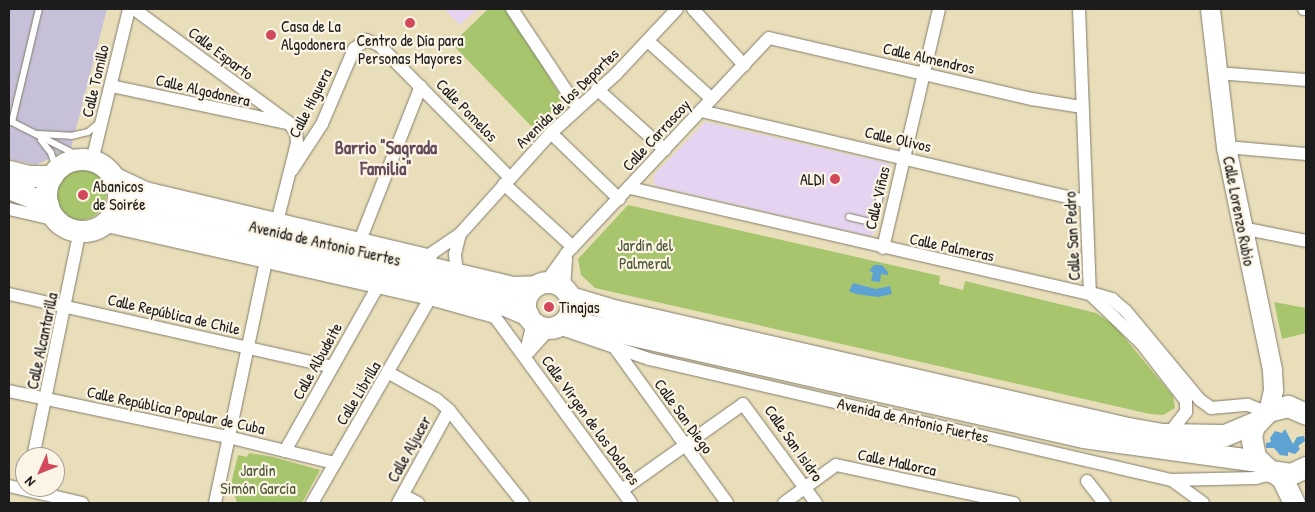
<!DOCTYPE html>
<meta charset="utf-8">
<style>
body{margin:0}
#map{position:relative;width:1315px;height:512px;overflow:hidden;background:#e9deba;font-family:"Patrick Hand",sans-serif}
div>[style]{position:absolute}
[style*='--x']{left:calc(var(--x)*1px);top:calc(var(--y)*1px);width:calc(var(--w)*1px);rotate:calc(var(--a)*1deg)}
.built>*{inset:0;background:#e5d3f1}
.industrial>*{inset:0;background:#c7c0d9}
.green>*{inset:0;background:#a6c56c}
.round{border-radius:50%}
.water>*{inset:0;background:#5da2d2}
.roads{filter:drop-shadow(0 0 1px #827d6b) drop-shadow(0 0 1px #827d6b)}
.lane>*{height:6px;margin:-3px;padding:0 3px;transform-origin:3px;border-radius:3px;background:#fff}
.street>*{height:12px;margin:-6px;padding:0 6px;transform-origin:6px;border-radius:6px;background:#fff}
.secondary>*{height:19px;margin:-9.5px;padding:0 9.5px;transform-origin:9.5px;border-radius:9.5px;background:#fff}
.primary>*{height:21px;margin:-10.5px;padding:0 10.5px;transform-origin:10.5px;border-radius:10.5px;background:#fff}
.primary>.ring{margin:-10.5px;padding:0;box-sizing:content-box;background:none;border:21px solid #fff;border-radius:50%}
.dots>*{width:14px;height:14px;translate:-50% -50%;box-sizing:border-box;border:2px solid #fcf5e5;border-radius:50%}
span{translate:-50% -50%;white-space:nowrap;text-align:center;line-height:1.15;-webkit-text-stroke:4.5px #fcf5e5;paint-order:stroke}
.poi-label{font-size:16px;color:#1c1c1c}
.left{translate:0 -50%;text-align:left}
.right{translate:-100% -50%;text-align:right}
.street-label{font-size:16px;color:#1c1c1c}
.park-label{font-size:16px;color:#4c5738}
.neighbourhood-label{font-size:18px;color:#644b5b;font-weight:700}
.frame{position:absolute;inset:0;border:10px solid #1c1c1c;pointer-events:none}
.north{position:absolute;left:15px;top:447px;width:50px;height:50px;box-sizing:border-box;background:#fcf5e5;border:1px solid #a29e95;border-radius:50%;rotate:226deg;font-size:14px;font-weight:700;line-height:20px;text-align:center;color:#1c1c1c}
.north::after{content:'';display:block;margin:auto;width:18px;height:22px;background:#d1495b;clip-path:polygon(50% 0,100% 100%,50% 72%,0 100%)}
</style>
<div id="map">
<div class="built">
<div style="clip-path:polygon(444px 9px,477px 9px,460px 25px)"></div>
<div style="clip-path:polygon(705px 122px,887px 163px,891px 166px,876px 231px,871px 236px,656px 186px,653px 181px,654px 175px)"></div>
</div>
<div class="industrial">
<div style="clip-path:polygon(9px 9px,107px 9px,71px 148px,36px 165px,9px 159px)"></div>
</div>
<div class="green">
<div style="clip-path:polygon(488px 9px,508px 9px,563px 100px,535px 130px,452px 44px)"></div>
<div class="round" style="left:54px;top:168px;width:52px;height:52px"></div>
<div style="clip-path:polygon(628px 205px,940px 276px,939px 284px,963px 290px,965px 281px,1096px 313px,1114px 325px,1173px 396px,1175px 408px,1163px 415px,1150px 414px,595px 288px,581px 275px,578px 259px)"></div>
<div style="clip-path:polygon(1274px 302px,1306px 308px,1306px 333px,1282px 339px)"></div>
<div style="clip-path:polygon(249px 453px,273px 457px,320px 470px,302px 503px,237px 503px,231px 484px,238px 455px,247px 457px)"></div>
</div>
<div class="water">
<div style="clip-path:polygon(874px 265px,882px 265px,888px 272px,888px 275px,881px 274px,880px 282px,871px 281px,873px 272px,869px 271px)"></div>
<div style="clip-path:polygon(853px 283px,876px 289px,890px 286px,892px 294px,878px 297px,856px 294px,849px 291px)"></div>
<div style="clip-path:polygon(1285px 429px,1293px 444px,1297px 437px,1304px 436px,1305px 441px,1298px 446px,1300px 449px,1295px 454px,1288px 452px,1288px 456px,1280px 455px,1274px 448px,1266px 448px,1266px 443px,1271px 442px,1270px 438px,1275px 431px,1282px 433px)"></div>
</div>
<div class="roads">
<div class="lane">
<div style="--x:10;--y:121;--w:82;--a:26.9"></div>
<div style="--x:12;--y:122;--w:116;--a:-76.6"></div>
<div style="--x:38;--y:134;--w:33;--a:3"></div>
<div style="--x:71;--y:136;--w:17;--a:-13"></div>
<div style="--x:88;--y:132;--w:14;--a:-39"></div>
<div style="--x:41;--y:140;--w:16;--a:52"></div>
<div style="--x:51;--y:153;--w:18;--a:71"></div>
<div style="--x:849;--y:217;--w:26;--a:13"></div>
<div style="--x:874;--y:223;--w:43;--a:-77.9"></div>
</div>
<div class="street">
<div style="--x:134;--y:9;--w:192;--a:36.3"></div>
<div style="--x:289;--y:123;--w:12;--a:55"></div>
<div style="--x:296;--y:133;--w:10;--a:84"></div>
<div style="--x:297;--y:143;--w:86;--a:104.2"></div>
<div style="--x:512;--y:9;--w:118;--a:56.4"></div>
<div style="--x:693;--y:9;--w:76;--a:47.7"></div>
<div style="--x:1079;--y:9;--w:285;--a:87.8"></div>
<div style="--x:1304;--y:9;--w:2;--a:0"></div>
<div style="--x:648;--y:41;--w:86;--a:42.2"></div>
<div style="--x:1217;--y:73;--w:89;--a:4.5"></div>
<div style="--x:111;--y:86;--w:179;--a:11.9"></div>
<div style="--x:597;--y:89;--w:91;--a:41.9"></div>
<div style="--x:701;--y:111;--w:395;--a:13.2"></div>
<div style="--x:551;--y:133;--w:95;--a:44.1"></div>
<div style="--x:1226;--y:147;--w:80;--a:5"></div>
<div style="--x:92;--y:161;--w:156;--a:-76.3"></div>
<div style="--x:108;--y:170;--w:42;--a:25.3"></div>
<div style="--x:146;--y:188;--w:293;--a:13.4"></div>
<div style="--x:292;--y:170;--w:55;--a:-56.9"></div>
<div style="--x:322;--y:124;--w:82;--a:-66.9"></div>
<div style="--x:354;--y:49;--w:15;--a:-37"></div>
<div style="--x:366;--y:40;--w:14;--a:21"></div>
<div style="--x:379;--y:45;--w:187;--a:45.4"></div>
<div style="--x:504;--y:184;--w:93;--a:42.4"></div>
<div style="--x:630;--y:188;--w:472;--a:13"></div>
<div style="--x:1090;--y:294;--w:72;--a:43.9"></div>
<div style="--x:1142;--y:344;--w:72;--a:52.3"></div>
<div style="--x:1186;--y:401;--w:11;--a:90"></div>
<div style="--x:1186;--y:412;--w:28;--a:128"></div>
<div style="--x:9;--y:209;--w:49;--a:12.9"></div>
<div style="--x:102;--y:225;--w:336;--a:12.7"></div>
<div style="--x:430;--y:299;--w:67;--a:15.5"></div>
<div style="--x:495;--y:317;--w:230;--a:53.8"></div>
<div style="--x:1242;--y:228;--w:65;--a:11.5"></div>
<div style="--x:361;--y:238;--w:163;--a:-68.5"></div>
<div style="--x:883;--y:248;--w:245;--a:-76.8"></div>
<div style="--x:416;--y:264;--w:53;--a:-34.3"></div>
<div style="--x:460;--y:234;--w:136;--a:-48"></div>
<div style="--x:551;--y:133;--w:88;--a:-42.2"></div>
<div style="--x:616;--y:74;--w:89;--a:-46.8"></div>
<div style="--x:457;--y:274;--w:20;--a:-96"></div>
<div style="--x:455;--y:254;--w:21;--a:-76"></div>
<div style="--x:546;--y:282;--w:34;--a:-54"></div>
<div style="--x:566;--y:254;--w:296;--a:-46.8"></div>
<div style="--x:769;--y:38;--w:270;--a:13.1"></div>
<div style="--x:1032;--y:99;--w:51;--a:9.1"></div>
<div style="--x:564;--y:288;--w:29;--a:-86"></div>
<div style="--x:9;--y:294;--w:331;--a:12.7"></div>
<div style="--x:1095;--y:294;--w:18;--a:16"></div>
<div style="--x:1112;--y:299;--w:18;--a:41"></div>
<div style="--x:1126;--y:311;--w:116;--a:50.3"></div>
<div style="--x:1200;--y:400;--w:14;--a:36"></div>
<div style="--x:1211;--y:408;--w:37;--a:-5"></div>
<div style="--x:1248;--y:405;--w:19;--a:21"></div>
<div style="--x:556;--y:327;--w:98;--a:19"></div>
<div style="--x:649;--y:359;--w:536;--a:13.05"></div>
<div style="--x:1171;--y:480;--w:85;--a:-1.3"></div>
<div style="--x:1256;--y:478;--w:20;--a:-15"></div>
<div style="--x:615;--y:348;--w:191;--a:54.1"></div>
<div style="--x:526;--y:351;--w:30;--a:-76"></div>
<div style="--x:525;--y:356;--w:38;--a:-48"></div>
<div style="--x:389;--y:373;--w:54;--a:29"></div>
<div style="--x:436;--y:399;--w:17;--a:40"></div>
<div style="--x:449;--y:410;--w:119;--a:51.5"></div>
<div style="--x:9;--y:391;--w:224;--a:11.9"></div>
<div style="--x:228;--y:437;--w:110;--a:13.7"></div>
<div style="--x:285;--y:451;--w:187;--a:-60.6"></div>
<div style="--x:33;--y:457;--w:231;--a:-78.3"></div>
<div style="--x:1087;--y:481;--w:28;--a:52"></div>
<div style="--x:1173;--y:481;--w:37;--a:36"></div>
<div style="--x:9;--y:486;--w:75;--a:13.1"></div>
<div style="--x:622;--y:490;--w:148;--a:-35.4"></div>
<div style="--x:743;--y:404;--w:123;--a:53.6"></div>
<div style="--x:403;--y:495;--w:17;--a:28"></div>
<div style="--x:215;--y:503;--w:252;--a:-78.1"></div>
<div style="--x:312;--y:503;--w:236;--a:-60"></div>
<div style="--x:398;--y:503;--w:106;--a:-61.3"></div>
<div style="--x:784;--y:503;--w:64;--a:-36.2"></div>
<div style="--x:836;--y:465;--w:182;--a:12.1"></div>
</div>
<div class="secondary">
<div style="--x:1210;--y:9;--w:139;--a:83.4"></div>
<div style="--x:1226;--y:147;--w:228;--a:78.3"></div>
<div style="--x:1272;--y:370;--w:20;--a:87"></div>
<div style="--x:1273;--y:390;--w:22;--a:103"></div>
</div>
<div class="primary">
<div class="ring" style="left:46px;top:159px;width:51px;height:51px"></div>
<div style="--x:9;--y:171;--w:21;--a:14"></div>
<div style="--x:29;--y:176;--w:23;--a:0"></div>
<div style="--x:9;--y:188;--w:42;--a:22.3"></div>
<div style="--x:118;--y:188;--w:17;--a:33"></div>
<div style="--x:132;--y:197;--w:391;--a:13.3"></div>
<div style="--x:512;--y:287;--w:23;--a:-2"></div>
<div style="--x:111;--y:217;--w:24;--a:5"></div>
<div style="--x:135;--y:219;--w:380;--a:13.1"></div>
<div style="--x:505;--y:305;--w:25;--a:23"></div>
<div class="ring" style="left:525px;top:282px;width:25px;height:25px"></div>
<div style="--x:570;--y:297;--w:45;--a:16.8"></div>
<div style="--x:613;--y:310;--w:528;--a:12.91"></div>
<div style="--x:1128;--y:428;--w:35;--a:10"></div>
<div style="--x:1162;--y:434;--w:63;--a:0.9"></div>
<div style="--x:1225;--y:435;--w:34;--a:-23"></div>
<div style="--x:566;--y:320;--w:530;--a:12.75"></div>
<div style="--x:1083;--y:437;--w:177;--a:7.8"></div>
<div style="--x:1306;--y:414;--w:20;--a:-156"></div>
<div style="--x:1288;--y:406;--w:21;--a:166"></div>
<div style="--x:1268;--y:411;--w:21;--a:133"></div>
<div style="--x:1254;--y:426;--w:10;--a:107"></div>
<div style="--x:1251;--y:436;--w:21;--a:79"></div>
<div style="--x:1255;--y:457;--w:21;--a:43"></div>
<div style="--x:1270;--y:471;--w:21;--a:8"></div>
<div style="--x:1291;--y:474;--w:17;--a:-25"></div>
<div style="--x:1275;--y:473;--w:9;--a:36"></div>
<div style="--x:1282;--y:478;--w:28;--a:64"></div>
</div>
</div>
<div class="dots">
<div style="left:410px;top:23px;background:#d1495b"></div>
<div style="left:271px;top:35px;background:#d1495b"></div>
<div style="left:835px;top:179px;background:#d1495b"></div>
<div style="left:83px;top:195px;background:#d1495b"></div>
<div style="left:549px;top:307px;background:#d1495b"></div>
</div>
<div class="poi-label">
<span class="left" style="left:281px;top:35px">Casa de La<br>Algodonera</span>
<span style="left:410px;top:49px">Centro de Día para<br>Personas Mayores</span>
<span class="right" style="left:825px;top:179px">ALDI</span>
<span class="left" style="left:93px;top:195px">Abanicos<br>de Soirée</span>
<span class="left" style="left:559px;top:307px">Tinajas</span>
</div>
<div class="street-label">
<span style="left:221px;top:53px;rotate:37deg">Calle Esparto</span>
<span style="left:929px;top:58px;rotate:13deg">Calle Almendros</span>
<span style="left:95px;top:81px;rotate:-77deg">Calle Tomillo</span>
<span style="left:203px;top:90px;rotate:13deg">Calle Algodonera</span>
<span style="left:567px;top:98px;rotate:-44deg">Avenida de los Deportes</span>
<span style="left:310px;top:103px;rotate:-63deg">Calle Higuera</span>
<span style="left:467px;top:110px;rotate:46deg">Calle Pomelos</span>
<span style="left:656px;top:135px;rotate:-47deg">Calle Carrascoy</span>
<span style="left:898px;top:139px;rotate:13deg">Calle Olivos</span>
<span style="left:877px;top:198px;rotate:-77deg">Calle Viñas</span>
<span style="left:1239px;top:211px;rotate:79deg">Calle Lorenzo Rubio</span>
<span style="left:1072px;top:236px;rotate:-93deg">Calle San Pedro</span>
<span style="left:325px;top:243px;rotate:13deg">Avenida de Antonio Fuertes</span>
<span style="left:952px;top:247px;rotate:12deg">Calle Palmeras</span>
<span style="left:174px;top:314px;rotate:13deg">Calle República de Chile</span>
<span style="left:42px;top:341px;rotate:-78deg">Calle Alcantarilla</span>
<span style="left:317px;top:361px;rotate:-61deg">Calle Albudeite</span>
<span style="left:358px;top:393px;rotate:-59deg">Calle Librilla</span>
<span style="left:176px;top:410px;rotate:12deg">Calle República Popular de Cuba</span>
<span style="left:684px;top:416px;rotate:54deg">Calle San Diego</span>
<span style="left:591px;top:420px;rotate:54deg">Calle Virgen de los Dolores</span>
<span style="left:913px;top:420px;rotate:13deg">Avenida de Antonio Fuertes</span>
<span style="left:794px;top:443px;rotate:55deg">Calle San Isidro</span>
<span style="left:409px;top:449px;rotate:-61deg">Calle Aljucer</span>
<span style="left:897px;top:462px;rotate:12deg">Calle Mallorca</span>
</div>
<div class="park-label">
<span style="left:645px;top:254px">Jardín del<br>Palmeral</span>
<span style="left:258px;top:479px">Jardín<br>Simón García</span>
</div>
<div class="neighbourhood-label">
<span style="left:386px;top:159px">Barrio "Sagrada<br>Familia"</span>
</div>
<div class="frame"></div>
<div class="north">N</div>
</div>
